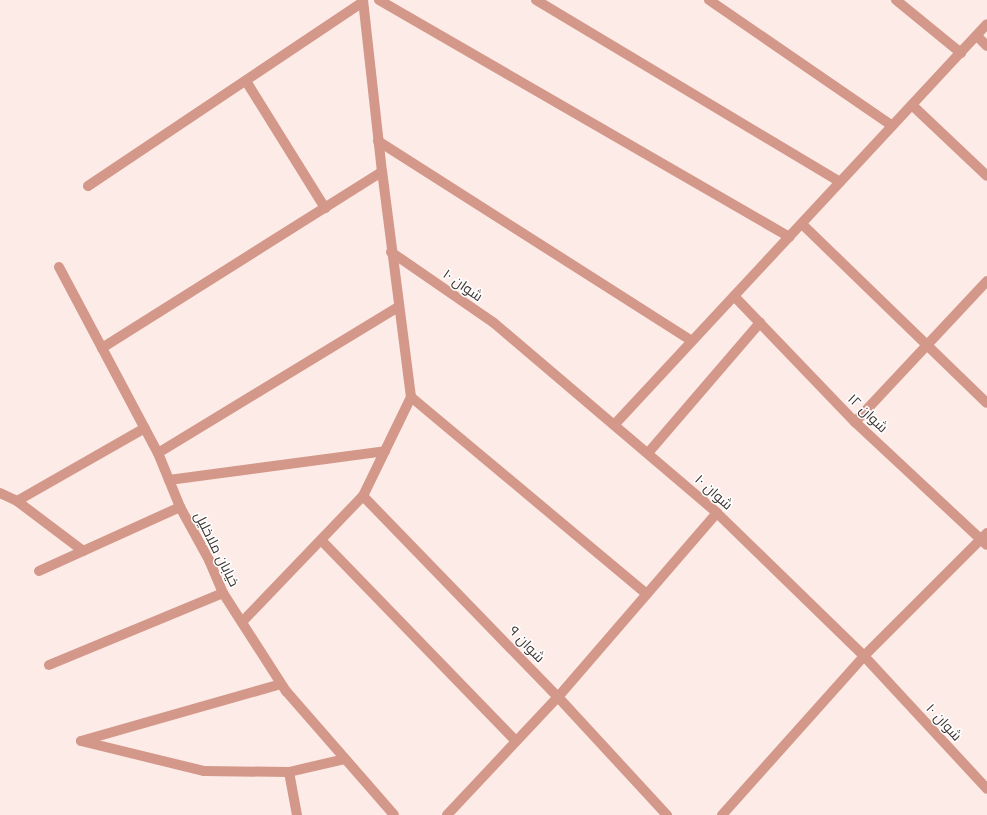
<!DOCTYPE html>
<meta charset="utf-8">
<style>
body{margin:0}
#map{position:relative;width:987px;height:815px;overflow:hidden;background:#fdebe7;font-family:"Libre Baskerville",Cairo,serif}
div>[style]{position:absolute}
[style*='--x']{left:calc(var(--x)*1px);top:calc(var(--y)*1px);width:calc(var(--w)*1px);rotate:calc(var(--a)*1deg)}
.minor>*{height:10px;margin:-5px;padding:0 5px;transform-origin:5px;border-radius:5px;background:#d39889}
span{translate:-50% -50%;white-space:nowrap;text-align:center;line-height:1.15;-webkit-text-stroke:3px #fff;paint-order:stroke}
.street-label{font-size:14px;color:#393230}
</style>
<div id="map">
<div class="minor">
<div style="--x:379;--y:0;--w:474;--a:30"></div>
<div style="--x:536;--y:0;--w:354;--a:30.9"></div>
<div style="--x:709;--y:0;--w:222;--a:34.5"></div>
<div style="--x:896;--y:0;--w:84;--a:39.2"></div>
<div style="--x:977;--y:36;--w:14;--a:45"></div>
<div style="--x:246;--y:81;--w:150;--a:58.1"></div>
<div style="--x:912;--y:105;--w:103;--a:43.4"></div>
<div style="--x:378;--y:141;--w:372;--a:32.5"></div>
<div style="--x:88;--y:186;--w:331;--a:-33.8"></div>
<div style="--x:802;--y:224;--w:257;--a:44.1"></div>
<div style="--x:391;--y:252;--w:125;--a:34.6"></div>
<div style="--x:494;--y:323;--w:293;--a:40.4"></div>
<div style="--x:717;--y:513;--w:205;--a:44.2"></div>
<div style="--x:864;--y:656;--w:181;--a:47.2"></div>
<div style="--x:59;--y:267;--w:211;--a:62"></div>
<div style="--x:158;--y:453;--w:58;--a:67.8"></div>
<div style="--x:180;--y:507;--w:60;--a:61.3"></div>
<div style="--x:209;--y:560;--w:36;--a:67"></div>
<div style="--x:223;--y:593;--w:117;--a:57.3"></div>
<div style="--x:286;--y:691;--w:164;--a:48.9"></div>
<div style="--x:734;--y:296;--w:175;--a:46.2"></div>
<div style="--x:855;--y:422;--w:180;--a:43"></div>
<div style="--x:102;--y:348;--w:331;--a:-32.2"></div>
<div style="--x:411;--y:397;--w:307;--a:39.9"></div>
<div style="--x:855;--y:422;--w:193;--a:-46.9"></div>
<div style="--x:615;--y:424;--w:546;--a:-47.08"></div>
<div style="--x:158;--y:453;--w:281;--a:-31.3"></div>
<div style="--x:648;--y:453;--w:172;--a:-49.3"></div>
<div style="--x:169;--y:480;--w:218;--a:-7.6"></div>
<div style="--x:0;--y:493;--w:19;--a:25"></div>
<div style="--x:17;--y:501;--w:83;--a:37.1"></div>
<div style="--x:363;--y:496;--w:280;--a:45.9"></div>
<div style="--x:558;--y:697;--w:161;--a:47.3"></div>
<div style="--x:17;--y:501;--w:147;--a:-29.7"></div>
<div style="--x:321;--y:540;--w:280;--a:45.9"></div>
<div style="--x:39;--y:571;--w:155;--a:-24.4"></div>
<div style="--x:242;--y:622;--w:175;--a:-46.2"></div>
<div style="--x:363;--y:496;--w:110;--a:-64.1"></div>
<div style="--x:411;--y:397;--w:227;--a:-97.3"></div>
<div style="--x:382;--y:172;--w:173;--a:-96.3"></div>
<div style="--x:49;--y:665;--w:188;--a:-22.5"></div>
<div style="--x:81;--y:741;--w:127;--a:13.7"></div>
<div style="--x:204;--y:771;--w:85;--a:0.7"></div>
<div style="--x:289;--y:772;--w:57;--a:-13.1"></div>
<div style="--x:81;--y:741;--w:208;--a:-15.9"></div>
<div style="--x:289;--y:772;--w:44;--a:79.5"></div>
<div style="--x:447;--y:815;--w:162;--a:-46.8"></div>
<div style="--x:558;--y:697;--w:243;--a:-49.2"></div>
<div style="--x:722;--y:815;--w:213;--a:-48.2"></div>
<div style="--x:864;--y:656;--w:174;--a:-45"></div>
</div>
<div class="street-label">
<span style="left:463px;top:285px;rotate:35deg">شوان ۱۰</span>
<span style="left:868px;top:413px;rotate:44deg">شوان ۱۲</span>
<span style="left:714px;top:492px;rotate:42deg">شوان ۱۰</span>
<span style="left:217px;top:549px;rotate:63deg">خیابان ملاخلیل</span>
<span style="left:527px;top:644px;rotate:46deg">شوان ۹</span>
<span style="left:944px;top:722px;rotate:47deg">شوان ۱۰</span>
</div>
</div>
